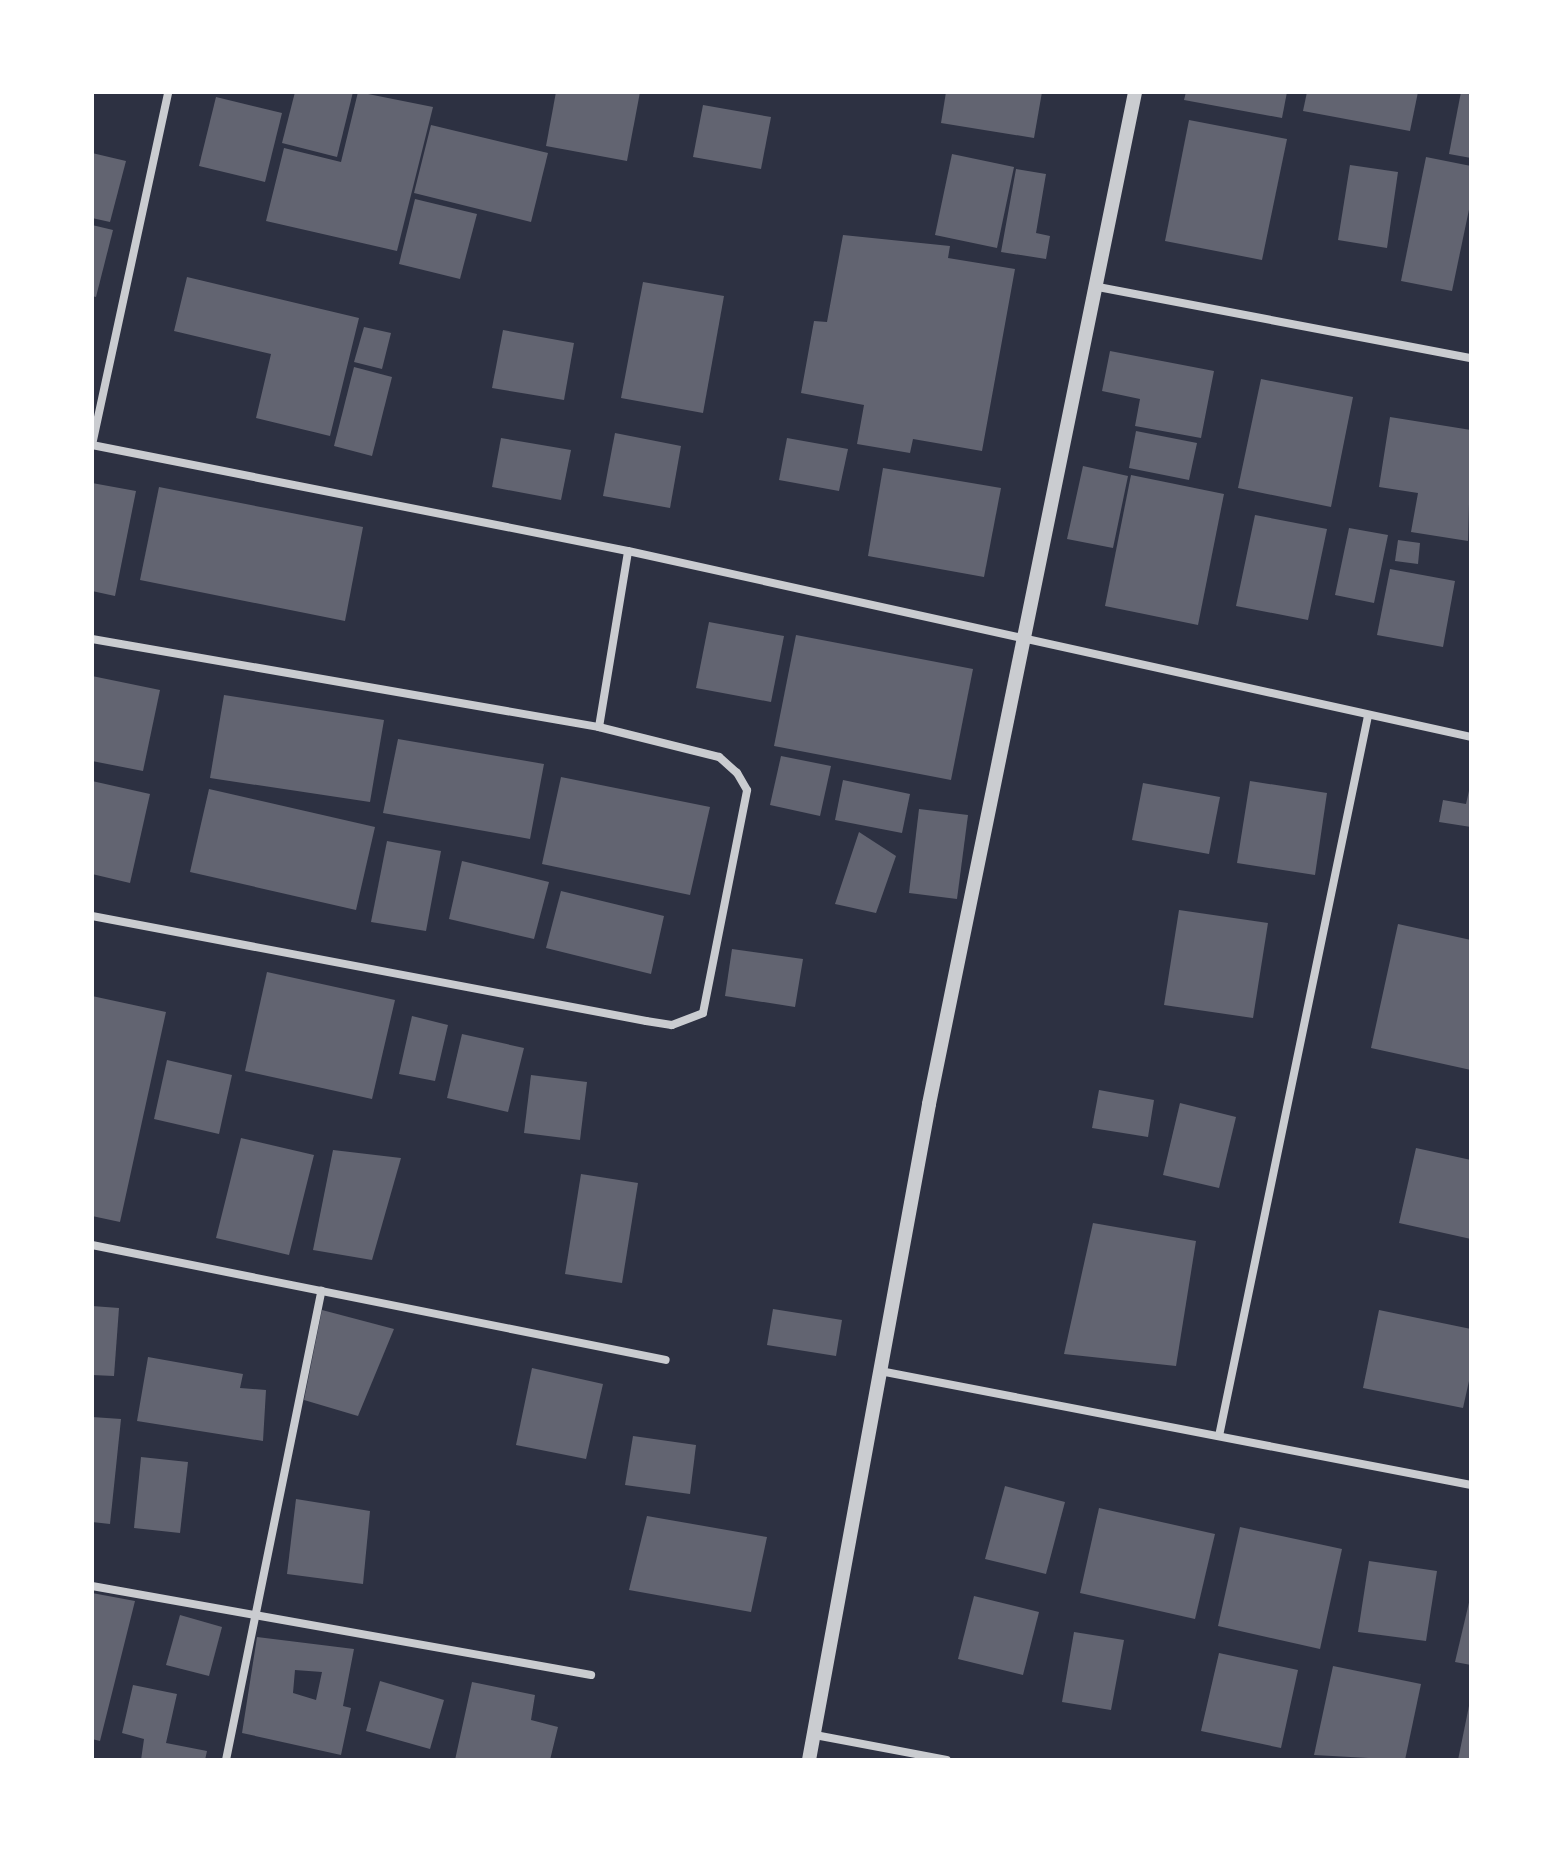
<!DOCTYPE html>
<style>
body{margin:0}
#map{position:relative;width:1563px;height:1852px;overflow:hidden;background:#2d3142;font-family:Inter,sans-serif}
div>[style]{position:absolute}
[style*='--x']{left:calc(var(--x)*1px);top:calc(var(--y)*1px);width:calc(var(--w)*1px);rotate:calc(var(--a)*1deg)}
.building>*{inset:0;background:#626471}
.minor>*{height:8px;margin:-4px;padding:0 4px;transform-origin:4px;border-radius:4px;background:#caccd0}
.tertiary>*{height:14px;margin:-7px;padding:0 7px;transform-origin:7px;border-radius:7px;background:#caccd0}
span{translate:-50% -50%;white-space:nowrap;text-align:center;line-height:1.15;-webkit-text-stroke:8px #fff;paint-order:stroke}
.frame{position:absolute;inset:0;border:94px solid #fff;pointer-events:none}
</style>
<div id="map">
<div class="building">
<div style="clip-path:polygon(295px 92px,353px 92px,337px 157px,282px 143px)"></div>
<div style="clip-path:polygon(358px 92px,433px 107px,397px 251px,266px 221px,284px 148px,341px 162px)"></div>
<div style="clip-path:polygon(556px 92px,640px 92px,627px 161px,546px 146px)"></div>
<div style="clip-path:polygon(946px 92px,1042px 92px,1034px 138px,941px 123px)"></div>
<div style="clip-path:polygon(1186px 92px,1287px 92px,1282px 118px,1184px 100px)"></div>
<div style="clip-path:polygon(1307px 92px,1418px 92px,1410px 131px,1303px 111px)"></div>
<div style="clip-path:polygon(1461px 92px,1471px 92px,1471px 158px,1449px 154px)"></div>
<div style="clip-path:polygon(216px 97px,282px 113px,265px 182px,199px 166px)"></div>
<div style="clip-path:polygon(703px 105px,771px 117px,761px 169px,693px 157px)"></div>
<div style="clip-path:polygon(1189px 120px,1287px 139px,1262px 260px,1165px 241px)"></div>
<div style="clip-path:polygon(431px 125px,548px 153px,531px 222px,414px 193px)"></div>
<div style="clip-path:polygon(92px 153px,126px 161px,110px 222px,92px 218px)"></div>
<div style="clip-path:polygon(952px 154px,1014px 167px,997px 248px,935px 235px)"></div>
<div style="clip-path:polygon(1426px 157px,1471px 166px,1471px 200px,1452px 291px,1401px 281px)"></div>
<div style="clip-path:polygon(1350px 165px,1398px 172px,1387px 248px,1338px 240px)"></div>
<div style="clip-path:polygon(1016px 169px,1046px 174px,1036px 233px,1050px 236px,1046px 259px,1001px 252px)"></div>
<div style="clip-path:polygon(415px 199px,477px 214px,460px 279px,399px 264px)"></div>
<div style="clip-path:polygon(92px 225px,113px 230px,96px 297px,92px 296px)"></div>
<div style="clip-path:polygon(843px 235px,950px 246px,948px 258px,1015px 269px,982px 451px,913px 439px,910px 453px,857px 444px,864px 405px,801px 393px,814px 321px,827px 322px)"></div>
<div style="clip-path:polygon(187px 277px,359px 318px,330px 436px,256px 418px,271px 354px,174px 331px)"></div>
<div style="clip-path:polygon(643px 282px,724px 296px,703px 413px,621px 398px)"></div>
<div style="clip-path:polygon(364px 327px,391px 333px,382px 369px,354px 362px)"></div>
<div style="clip-path:polygon(503px 330px,574px 343px,564px 400px,492px 388px)"></div>
<div style="clip-path:polygon(1110px 351px,1214px 371px,1201px 438px,1135px 426px,1140px 399px,1102px 391px)"></div>
<div style="clip-path:polygon(354px 367px,392px 377px,372px 456px,334px 446px)"></div>
<div style="clip-path:polygon(1261px 379px,1353px 397px,1331px 507px,1238px 488px)"></div>
<div style="clip-path:polygon(1390px 417px,1471px 430px,1468px 541px,1411px 532px,1418px 493px,1379px 487px)"></div>
<div style="clip-path:polygon(1136px 431px,1197px 443px,1189px 480px,1129px 468px)"></div>
<div style="clip-path:polygon(615px 433px,681px 446px,670px 508px,603px 496px)"></div>
<div style="clip-path:polygon(501px 438px,571px 450px,561px 500px,492px 487px)"></div>
<div style="clip-path:polygon(787px 438px,848px 449px,839px 491px,779px 480px)"></div>
<div style="clip-path:polygon(1083px 466px,1128px 476px,1113px 548px,1067px 539px)"></div>
<div style="clip-path:polygon(883px 468px,1001px 488px,984px 577px,868px 556px)"></div>
<div style="clip-path:polygon(1131px 475px,1224px 494px,1198px 625px,1105px 606px)"></div>
<div style="clip-path:polygon(92px 483px,136px 491px,115px 596px,92px 591px)"></div>
<div style="clip-path:polygon(159px 487px,363px 527px,345px 621px,140px 580px)"></div>
<div style="clip-path:polygon(1255px 515px,1327px 529px,1308px 620px,1236px 606px)"></div>
<div style="clip-path:polygon(1349px 528px,1388px 535px,1374px 603px,1335px 595px)"></div>
<div style="clip-path:polygon(1398px 540px,1420px 543px,1418px 564px,1395px 561px)"></div>
<div style="clip-path:polygon(1390px 569px,1455px 581px,1443px 647px,1377px 635px)"></div>
<div style="clip-path:polygon(709px 622px,784px 636px,771px 702px,696px 688px)"></div>
<div style="clip-path:polygon(796px 635px,973px 669px,951px 780px,774px 746px)"></div>
<div style="clip-path:polygon(92px 676px,160px 690px,143px 771px,92px 761px)"></div>
<div style="clip-path:polygon(224px 695px,384px 720px,370px 802px,210px 778px)"></div>
<div style="clip-path:polygon(398px 739px,544px 764px,530px 839px,383px 813px)"></div>
<div style="clip-path:polygon(781px 756px,831px 766px,820px 816px,770px 805px)"></div>
<div style="clip-path:polygon(561px 777px,710px 807px,690px 895px,542px 864px)"></div>
<div style="clip-path:polygon(843px 780px,910px 794px,902px 833px,835px 820px)"></div>
<div style="clip-path:polygon(92px 781px,150px 794px,130px 883px,92px 874px)"></div>
<div style="clip-path:polygon(1250px 781px,1327px 793px,1315px 875px,1237px 863px)"></div>
<div style="clip-path:polygon(1471px 782px,1471px 827px,1439px 822px,1443px 800px,1466px 804px)"></div>
<div style="clip-path:polygon(1143px 783px,1220px 797px,1209px 854px,1132px 840px)"></div>
<div style="clip-path:polygon(209px 789px,375px 827px,356px 910px,190px 872px)"></div>
<div style="clip-path:polygon(919px 809px,968px 815px,957px 899px,909px 893px)"></div>
<div style="clip-path:polygon(859px 832px,896px 856px,876px 913px,835px 904px)"></div>
<div style="clip-path:polygon(387px 841px,441px 851px,426px 931px,371px 922px)"></div>
<div style="clip-path:polygon(462px 861px,549px 882px,534px 939px,449px 919px)"></div>
<div style="clip-path:polygon(561px 891px,664px 916px,651px 974px,546px 948px)"></div>
<div style="clip-path:polygon(1179px 910px,1268px 923px,1253px 1018px,1164px 1005px)"></div>
<div style="clip-path:polygon(1398px 924px,1471px 940px,1471px 1070px,1371px 1048px)"></div>
<div style="clip-path:polygon(732px 949px,803px 959px,795px 1007px,725px 996px)"></div>
<div style="clip-path:polygon(267px 972px,395px 1000px,372px 1099px,245px 1071px)"></div>
<div style="clip-path:polygon(92px 996px,166px 1012px,120px 1222px,92px 1216px)"></div>
<div style="clip-path:polygon(412px 1016px,448px 1025px,435px 1081px,399px 1074px)"></div>
<div style="clip-path:polygon(462px 1034px,524px 1048px,508px 1112px,447px 1098px)"></div>
<div style="clip-path:polygon(167px 1060px,232px 1075px,219px 1134px,154px 1119px)"></div>
<div style="clip-path:polygon(531px 1075px,587px 1082px,580px 1140px,524px 1133px)"></div>
<div style="clip-path:polygon(1099px 1090px,1154px 1100px,1148px 1137px,1092px 1128px)"></div>
<div style="clip-path:polygon(1180px 1103px,1236px 1117px,1219px 1188px,1163px 1175px)"></div>
<div style="clip-path:polygon(241px 1138px,314px 1155px,289px 1255px,216px 1238px)"></div>
<div style="clip-path:polygon(1416px 1148px,1471px 1160px,1471px 1239px,1399px 1223px)"></div>
<div style="clip-path:polygon(333px 1150px,401px 1158px,372px 1260px,313px 1250px)"></div>
<div style="clip-path:polygon(581px 1174px,638px 1183px,622px 1283px,565px 1274px)"></div>
<div style="clip-path:polygon(1093px 1223px,1196px 1241px,1176px 1366px,1064px 1354px)"></div>
<div style="clip-path:polygon(92px 1306px,119px 1308px,114px 1376px,92px 1375px)"></div>
<div style="clip-path:polygon(773px 1309px,842px 1320px,836px 1356px,767px 1345px)"></div>
<div style="clip-path:polygon(322px 1310px,394px 1329px,358px 1416px,304px 1400px)"></div>
<div style="clip-path:polygon(1379px 1310px,1471px 1329px,1471px 1372px,1463px 1408px,1363px 1388px)"></div>
<div style="clip-path:polygon(148px 1357px,243px 1374px,240px 1388px,266px 1390px,263px 1441px,137px 1421px)"></div>
<div style="clip-path:polygon(532px 1368px,603px 1384px,586px 1459px,516px 1445px)"></div>
<div style="clip-path:polygon(92px 1417px,121px 1419px,110px 1524px,92px 1522px)"></div>
<div style="clip-path:polygon(633px 1436px,696px 1445px,690px 1494px,625px 1485px)"></div>
<div style="clip-path:polygon(141px 1457px,188px 1462px,180px 1533px,134px 1528px)"></div>
<div style="clip-path:polygon(1005px 1486px,1065px 1502px,1046px 1574px,985px 1559px)"></div>
<div style="clip-path:polygon(296px 1499px,370px 1511px,363px 1584px,287px 1574px)"></div>
<div style="clip-path:polygon(1099px 1508px,1215px 1534px,1195px 1619px,1080px 1593px)"></div>
<div style="clip-path:polygon(647px 1516px,767px 1537px,751px 1612px,629px 1590px)"></div>
<div style="clip-path:polygon(1240px 1527px,1342px 1549px,1320px 1649px,1218px 1626px)"></div>
<div style="clip-path:polygon(1369px 1561px,1437px 1571px,1426px 1641px,1358px 1632px)"></div>
<div style="clip-path:polygon(92px 1593px,135px 1601px,100px 1741px,92px 1739px)"></div>
<div style="clip-path:polygon(1471px 1594px,1471px 1665px,1455px 1662px)"></div>
<div style="clip-path:polygon(974px 1596px,1039px 1612px,1023px 1675px,958px 1659px)"></div>
<div style="clip-path:polygon(180px 1615px,222px 1627px,209px 1676px,166px 1665px)"></div>
<div style="clip-path:polygon(1074px 1632px,1124px 1640px,1111px 1710px,1062px 1702px)"></div>
<div style="clip-path:polygon(evenodd,257px 1637px,354px 1649px,343px 1706px,351px 1708px,341px 1755px,242px 1733px,257px 1637px,295px 1670px,322px 1672px,316px 1700px,293px 1693px,295px 1670px)"></div>
<div style="clip-path:polygon(1219px 1653px,1298px 1670px,1281px 1748px,1201px 1731px)"></div>
<div style="clip-path:polygon(1333px 1666px,1421px 1684px,1405px 1760px,1314px 1755px)"></div>
<div style="clip-path:polygon(380px 1681px,444px 1700px,430px 1749px,366px 1731px)"></div>
<div style="clip-path:polygon(472px 1682px,535px 1695px,531px 1720px,558px 1727px,550px 1760px,455px 1760px)"></div>
<div style="clip-path:polygon(133px 1685px,177px 1694px,166px 1743px,207px 1751px,205px 1760px,141px 1760px,144px 1739px,122px 1733px)"></div>
<div style="clip-path:polygon(1470px 1701px,1471px 1760px,1458px 1760px)"></div>
</div>
<div class="minor">
<div style="--x:1098;--y:287;--w:380;--a:10.8"></div>
<div style="--x:92;--y:445;--w:546;--a:11.19"></div>
<div style="--x:628;--y:551;--w:863;--a:12.44"></div>
<div style="--x:92;--y:445;--w:361;--a:-77.8"></div>
<div style="--x:92;--y:639;--w:515;--a:9.85"></div>
<div style="--x:92;--y:916;--w:564;--a:10.73"></div>
<div style="--x:646;--y:1021;--w:26;--a:9"></div>
<div style="--x:672;--y:1025;--w:33;--a:-21"></div>
<div style="--x:703;--y:1013;--w:227;--a:-78.8"></div>
<div style="--x:747;--y:790;--w:20;--a:-120"></div>
<div style="--x:737;--y:773;--w:24;--a:-138"></div>
<div style="--x:719;--y:757;--w:124;--a:-166"></div>
<div style="--x:599;--y:727;--w:178;--a:-80.6"></div>
<div style="--x:92;--y:1245;--w:585;--a:11.33"></div>
<div style="--x:880;--y:1371;--w:602;--a:10.92"></div>
<div style="--x:1219;--y:1436;--w:735;--a:-78.31"></div>
<div style="--x:92;--y:1586;--w:507;--a:10.11"></div>
<div style="--x:815;--y:1735;--w:134;--a:10.7"></div>
<div style="--x:226;--y:1760;--w:479;--a:-78.5"></div>
</div>
<div class="tertiary">
<div style="--x:809;--y:1760;--w:667;--a:-79.63"></div>
<div style="--x:929;--y:1104;--w:1033;--a:-78.49"></div>
</div>
<div class="frame"></div>
</div>
